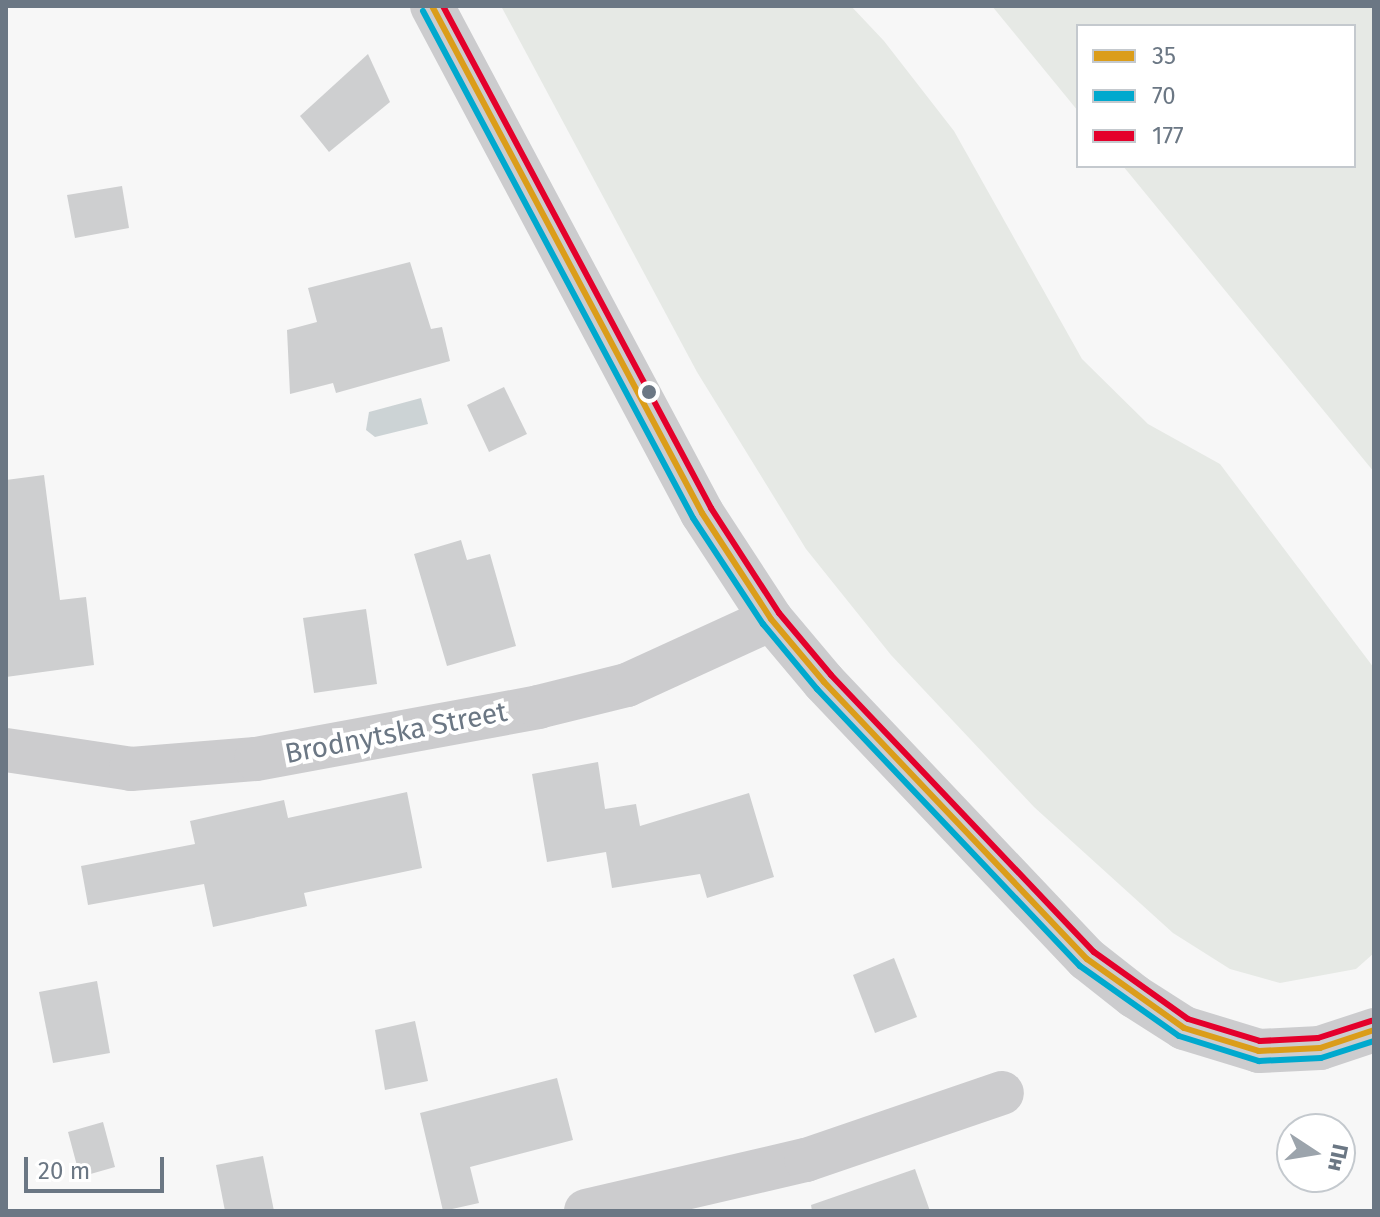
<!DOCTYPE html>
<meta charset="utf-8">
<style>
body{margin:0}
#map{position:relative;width:1380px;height:1217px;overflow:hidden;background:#f7f7f7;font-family:"Fira Sans",sans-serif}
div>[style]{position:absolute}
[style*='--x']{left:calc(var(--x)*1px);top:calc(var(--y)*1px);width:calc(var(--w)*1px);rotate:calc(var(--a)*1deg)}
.green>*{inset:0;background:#e6e9e5}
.water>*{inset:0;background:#ccd3d5}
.building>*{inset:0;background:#cecfd0}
.minor>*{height:44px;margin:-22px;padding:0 22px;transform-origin:22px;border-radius:22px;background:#ccccce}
.bus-1>*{height:6px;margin:-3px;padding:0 3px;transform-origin:3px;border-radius:3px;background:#db9d1a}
.bus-2>*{height:6px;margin:-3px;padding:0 3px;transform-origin:3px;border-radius:3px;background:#00a9ce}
.bus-3>*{height:6px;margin:-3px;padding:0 3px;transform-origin:3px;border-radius:3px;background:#e4002b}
.dots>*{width:22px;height:22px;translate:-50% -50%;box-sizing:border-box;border:4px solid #fff;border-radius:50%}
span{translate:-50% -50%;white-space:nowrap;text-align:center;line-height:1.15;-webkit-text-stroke:8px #fff;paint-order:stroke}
.street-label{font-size:28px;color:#6b7784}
.frame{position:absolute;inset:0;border:8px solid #6b7784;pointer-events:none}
.legend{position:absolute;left:1076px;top:24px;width:280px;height:144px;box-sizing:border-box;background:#fff;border:2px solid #c4c9ce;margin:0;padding:10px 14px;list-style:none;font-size:24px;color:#6b7784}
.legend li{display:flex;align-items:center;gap:16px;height:40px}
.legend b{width:40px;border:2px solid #c4c9ce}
.north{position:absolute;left:1276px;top:1113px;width:80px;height:80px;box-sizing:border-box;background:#fff;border:2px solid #c4c9ce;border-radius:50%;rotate:102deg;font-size:22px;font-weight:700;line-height:32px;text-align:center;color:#6b7784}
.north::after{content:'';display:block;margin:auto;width:28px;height:36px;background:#9ca4ac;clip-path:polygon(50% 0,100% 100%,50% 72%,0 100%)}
.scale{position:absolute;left:24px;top:1157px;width:140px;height:36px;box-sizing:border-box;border:4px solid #6b7784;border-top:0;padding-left:10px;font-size:24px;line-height:28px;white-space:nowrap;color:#6b7784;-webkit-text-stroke:6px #fff;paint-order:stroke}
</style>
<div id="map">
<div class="green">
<div style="clip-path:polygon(501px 6px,851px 6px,884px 41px,954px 131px,1082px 359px,1148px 424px,1220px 464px,1374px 668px,1374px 953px,1356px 969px,1280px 983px,1230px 969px,1173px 933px,1034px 807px,891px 655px,806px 549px,697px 372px)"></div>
<div style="clip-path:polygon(992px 6px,1374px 6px,1374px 472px,1123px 166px,1354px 166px,1354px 26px,1078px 26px,1078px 111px)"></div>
</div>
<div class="water">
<div style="clip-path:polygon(421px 398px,428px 424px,375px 437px,366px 430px,369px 412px)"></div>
</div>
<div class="building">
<div style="clip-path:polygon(368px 54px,390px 102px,329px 152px,300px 116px)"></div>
<div style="clip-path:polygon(122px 186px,129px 228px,75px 238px,67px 195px)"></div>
<div style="clip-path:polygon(410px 262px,431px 329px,442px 327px,450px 361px,336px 393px,333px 383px,290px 394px,287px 330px,317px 322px,308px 288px)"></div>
<div style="clip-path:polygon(504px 387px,527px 434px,489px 452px,467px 405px)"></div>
<div style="clip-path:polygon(44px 475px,60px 600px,86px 597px,94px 665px,6px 677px,6px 480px)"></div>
<div style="clip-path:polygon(461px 540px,467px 560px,490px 554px,516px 646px,447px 666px,414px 554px)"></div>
<div style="clip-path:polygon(366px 609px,377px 684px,314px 693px,303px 618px)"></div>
<div style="clip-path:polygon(598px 762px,605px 809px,636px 804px,640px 826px,749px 793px,774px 877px,707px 898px,700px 874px,612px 888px,606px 852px,547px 862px,532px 774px)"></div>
<div style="clip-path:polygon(407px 792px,422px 868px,304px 893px,307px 906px,213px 927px,204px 884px,88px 905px,81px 866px,195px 844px,190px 821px,284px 800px,288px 818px)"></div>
<div style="clip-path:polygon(894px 958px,917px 1017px,875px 1033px,853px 975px)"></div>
<div style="clip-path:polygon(97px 981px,110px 1053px,53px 1063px,39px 992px)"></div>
<div style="clip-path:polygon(415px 1021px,428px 1081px,385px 1090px,375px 1030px)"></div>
<div style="clip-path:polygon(557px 1078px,573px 1140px,470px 1167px,479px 1203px,443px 1211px,420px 1113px)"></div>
<div style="clip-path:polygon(103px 1122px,115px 1167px,80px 1177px,68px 1132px)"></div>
<div style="clip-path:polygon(263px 1156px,274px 1211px,225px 1211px,216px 1165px)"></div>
<div style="clip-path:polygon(915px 1169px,930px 1211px,812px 1211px,811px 1205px)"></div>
</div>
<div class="minor">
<div style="--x:432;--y:6;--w:574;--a:61.96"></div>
<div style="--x:702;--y:513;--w:126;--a:56.9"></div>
<div style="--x:771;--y:619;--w:82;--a:49.9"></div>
<div style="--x:824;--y:682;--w:382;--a:46.5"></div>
<div style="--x:1087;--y:959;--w:60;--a:38.2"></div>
<div style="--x:1134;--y:996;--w:59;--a:32.6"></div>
<div style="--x:1184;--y:1028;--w:78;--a:17"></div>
<div style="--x:1259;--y:1051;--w:61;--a:-2.8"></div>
<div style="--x:1320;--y:1048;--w:57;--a:-18.4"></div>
<div style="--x:6;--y:750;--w:126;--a:8.6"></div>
<div style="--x:131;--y:769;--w:125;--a:-4.6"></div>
<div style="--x:256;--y:759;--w:287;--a:-10.4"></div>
<div style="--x:538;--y:707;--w:92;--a:-13.9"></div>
<div style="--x:627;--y:685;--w:158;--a:-24.6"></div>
<div style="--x:586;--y:1211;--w:226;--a:-13.1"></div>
<div style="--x:806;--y:1160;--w:207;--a:-18.9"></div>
</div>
<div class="bus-1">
<div style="--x:432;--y:6;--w:574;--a:61.96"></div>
<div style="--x:702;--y:513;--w:126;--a:56.9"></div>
<div style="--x:771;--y:619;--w:82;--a:49.9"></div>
<div style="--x:824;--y:682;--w:382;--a:46.5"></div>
<div style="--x:1087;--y:959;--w:119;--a:35.4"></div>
<div style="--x:1184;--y:1028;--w:78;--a:17"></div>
<div style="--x:1259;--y:1051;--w:61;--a:-2.8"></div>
<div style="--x:1320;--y:1048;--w:57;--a:-18.4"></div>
</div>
<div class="bus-2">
<div style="--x:423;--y:11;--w:574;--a:61.96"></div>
<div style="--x:693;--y:518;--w:127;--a:56.6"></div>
<div style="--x:763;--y:624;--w:85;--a:50.3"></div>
<div style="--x:817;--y:689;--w:382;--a:46.5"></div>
<div style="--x:1080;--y:966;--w:121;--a:35.3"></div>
<div style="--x:1179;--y:1036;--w:84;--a:17.4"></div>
<div style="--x:1259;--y:1061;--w:62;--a:-2.8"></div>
<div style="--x:1321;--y:1058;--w:56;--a:-17.8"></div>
</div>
<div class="bus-3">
<div style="--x:443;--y:6;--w:569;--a:61.9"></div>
<div style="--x:711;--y:508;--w:125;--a:57.1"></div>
<div style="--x:779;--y:613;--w:81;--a:50"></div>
<div style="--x:831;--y:675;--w:382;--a:46.5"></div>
<div style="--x:1094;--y:952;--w:115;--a:35.5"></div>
<div style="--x:1188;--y:1019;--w:75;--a:17"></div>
<div style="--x:1260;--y:1041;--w:58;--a:-3"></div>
<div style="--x:1318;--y:1038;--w:56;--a:-17.8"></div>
</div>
<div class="dots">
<div style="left:649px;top:392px;background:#6b7784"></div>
</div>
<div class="street-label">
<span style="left:396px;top:733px;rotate:-11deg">Brodnytska Street</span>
</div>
<div class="frame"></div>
<ul class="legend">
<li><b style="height:10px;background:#db9d1a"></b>35</li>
<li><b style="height:10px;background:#00a9ce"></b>70</li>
<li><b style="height:10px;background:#e4002b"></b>177</li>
</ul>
<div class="north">Пн</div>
<div class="scale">20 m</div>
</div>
